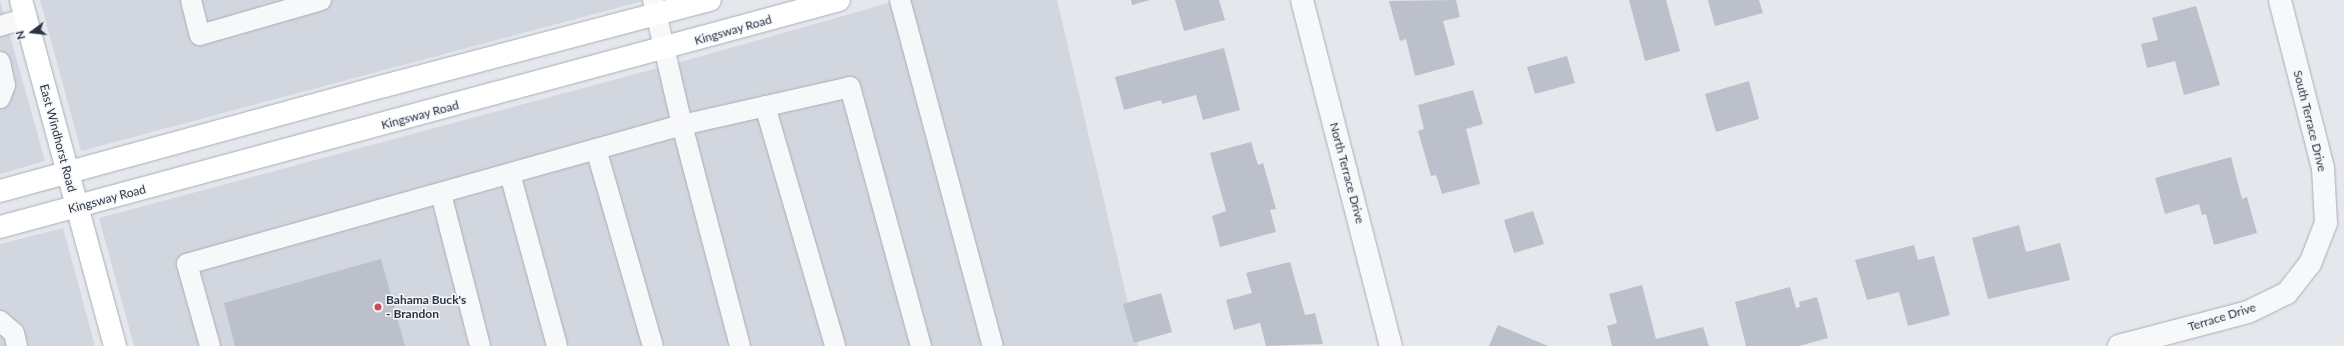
<!DOCTYPE html>
<style>
body{margin:0}
#map{position:relative;width:2344px;height:346px;overflow:hidden;background:#e4e7ec;font-family:Lato,sans-serif}
div>[style]{position:absolute}
[style*='--x']{left:calc(var(--x)*1px);top:calc(var(--y)*1px);width:calc(var(--w)*1px);rotate:calc(var(--a)*1deg)}
.built>*{inset:0;background:#d2d6de}
.building>*{inset:0;background:#bbc0ca}
.roads{filter:drop-shadow(0 0 1px #a9aeb7) drop-shadow(0 0 1px #a9aeb7)}
.lane>*{height:20px;margin:-10px;padding:0 10px;transform-origin:10px;border-radius:10px;background:#f7f8fa}
.street>*{height:22px;margin:-11px;padding:0 11px;transform-origin:11px;border-radius:11px;background:#f7f8fa}
.secondary>*{height:22px;margin:-11px;padding:0 11px;transform-origin:11px;border-radius:11px;background:#fff}
.dots>*{width:11px;height:11px;translate:-50% -50%;box-sizing:border-box;border:2px solid #f4f6f9;border-radius:50%}
span{translate:-50% -50%;white-space:nowrap;text-align:center;line-height:1.15;-webkit-text-stroke:3px #f4f6f9;paint-order:stroke}
.street-label{font-size:12px;color:#2b3445}
.poi-label{font-size:12px;color:#2b3445;font-weight:700}
.left{translate:0 -50%;text-align:left}
.north{position:absolute;left:12px;top:12px;width:40px;height:40px;-webkit-text-stroke:3px #f4f6f9;paint-order:stroke;rotate:255deg;font-size:11px;font-weight:700;line-height:16px;text-align:center;color:#2b3445}
.north::after{content:'';display:block;margin:auto;width:14px;height:18px;background:#2b3445;clip-path:polygon(50% 0,100% 100%,50% 72%,0 100%)}
</style>
<div id="map">
<div class="built">
<div style="clip-path:polygon(0 0,45px 161px,0 174px)"></div>
<div style="clip-path:polygon(40px 0,647px 0,81px 151px)"></div>
<div style="clip-path:polygon(899px 0,1057px 0,1138px 346px,134px 346px,99px 218px,688px 60px)"></div>
<div style="clip-path:polygon(63px 228px,95px 346px,0 346px,0 244px)"></div>
</div>
<div class="building">
<div style="clip-path:polygon(1131px 0,1150px 0,1132px 5px)"></div>
<div style="clip-path:polygon(1175px 0,1219px 0,1225px 20px,1184px 31px)"></div>
<div style="clip-path:polygon(1456px 0,1460px 17px,1443px 21px,1455px 65px,1415px 76px,1406px 39px,1400px 41px,1389px 1px)"></div>
<div style="clip-path:polygon(1629px 0,1666px 0,1680px 51px,1645px 61px)"></div>
<div style="clip-path:polygon(1708px 0,1759px 0,1763px 13px,1715px 26px)"></div>
<div style="clip-path:polygon(2196px 6px,2220px 85px,2184px 95px,2175px 61px,2147px 68px,2141px 44px,2158px 40px,2152px 18px)"></div>
<div style="clip-path:polygon(1224px 48px,1240px 110px,1203px 120px,1196px 95px,1162px 104px,1161px 100px,1124px 110px,1115px 77px)"></div>
<div style="clip-path:polygon(1567px 56px,1575px 83px,1535px 94px,1527px 67px)"></div>
<div style="clip-path:polygon(1749px 81px,1759px 119px,1716px 132px,1705px 94px)"></div>
<div style="clip-path:polygon(1473px 90px,1483px 124px,1466px 129px,1480px 184px,1442px 194px,1436px 175px,1431px 176px,1418px 131px,1424px 129px,1418px 105px)"></div>
<div style="clip-path:polygon(1251px 142px,1258px 165px,1263px 163px,1276px 209px,1270px 210px,1276px 232px,1220px 247px,1212px 216px,1226px 211px,1210px 153px)"></div>
<div style="clip-path:polygon(2231px 157px,2242px 199px,2247px 197px,2257px 233px,2214px 245px,2206px 214px,2202px 215px,2199px 204px,2165px 214px,2155px 178px)"></div>
<div style="clip-path:polygon(1533px 211px,1544px 244px,1514px 253px,1504px 220px)"></div>
<div style="clip-path:polygon(2019px 225px,2026px 252px,2060px 243px,2070px 280px,1988px 299px,1972px 238px)"></div>
<div style="clip-path:polygon(1914px 245px,1918px 260px,1934px 256px,1950px 315px,1908px 326px,1899px 292px,1867px 300px,1855px 260px)"></div>
<div style="clip-path:polygon(381px 259px,405px 346px,235px 346px,224px 303px)"></div>
<div style="clip-path:polygon(1290px 262px,1305px 315px,1315px 313px,1323px 344px,1266px 346px,1260px 323px,1234px 330px,1226px 300px,1252px 293px,1246px 273px)"></div>
<div style="clip-path:polygon(1642px 285px,1656px 339px,1703px 327px,1709px 346px,1612px 346px,1607px 326px,1617px 323px,1609px 294px)"></div>
<div style="clip-path:polygon(1790px 287px,1796px 308px,1800px 307px,1799px 302px,1817px 297px,1828px 338px,1799px 346px,1746px 346px,1735px 302px)"></div>
<div style="clip-path:polygon(1161px 293px,1172px 332px,1134px 343px,1123px 304px)"></div>
<div style="clip-path:polygon(1498px 325px,1548px 346px,1489px 346px)"></div>
</div>
<div class="roads">
<div class="lane">
<div style="--x:191;--y:0;--w:36;--a:76"></div>
<div style="--x:200;--y:35;--w:126;--a:-16.1"></div>
<div style="--x:653;--y:0;--w:128;--a:76.9"></div>
<div style="--x:682;--y:125;--w:172;--a:-12.7"></div>
<div style="--x:850;--y:87;--w:269;--a:74.7"></div>
<div style="--x:900;--y:0;--w:358;--a:75"></div>
<div style="--x:0;--y:26;--w:27;--a:-17"></div>
<div style="--x:0;--y:62;--w:24;--a:78"></div>
<div style="--x:5;--y:85;--w:14;--a:111"></div>
<div style="--x:765;--y:106;--w:250;--a:73.7"></div>
<div style="--x:596;--y:149;--w:205;--a:73.9"></div>
<div style="--x:510;--y:174;--w:178;--a:74.7"></div>
<div style="--x:441;--y:194;--w:157;--a:75.6"></div>
<div style="--x:0;--y:321;--w:18;--a:41"></div>
<div style="--x:14;--y:333;--w:13;--a:77"></div>
<div style="--x:210;--y:346;--w:85;--a:-105.7"></div>
<div style="--x:187;--y:264;--w:514;--a:-15.69"></div>
<div style="--x:682;--y:125;--w:228;--a:75.3"></div>
</div>
<div class="street">
<div style="--x:1302;--y:0;--w:357;--a:75.6"></div>
<div style="--x:2119;--y:346;--w:133;--a:-14.8"></div>
<div style="--x:2248;--y:312;--w:43;--a:-26"></div>
<div style="--x:2287;--y:293;--w:37;--a:-52"></div>
<div style="--x:2310;--y:264;--w:44;--a:-68.7"></div>
<div style="--x:2326;--y:223;--w:55;--a:-93.1"></div>
<div style="--x:2323;--y:168;--w:173;--a:-104.4"></div>
</div>
<div class="secondary">
<div style="--x:21;--y:0;--w:359;--a:74.8"></div>
<div style="--x:0;--y:191;--w:398;--a:-15.3"></div>
<div style="--x:384;--y:86;--w:337;--a:-14.8"></div>
<div style="--x:0;--y:227;--w:869;--a:-15.14"></div>
</div>
</div>
<div class="dots">
<div style="left:378px;top:307px;background:#d1495b"></div>
</div>
<div class="street-label">
<span style="left:733px;top:30px;rotate:-16deg">Kingsway Road</span>
<span style="left:420px;top:115px;rotate:-15deg">Kingsway Road</span>
<span style="left:2310px;top:121px;rotate:76deg">South Terrace Drive</span>
<span style="left:58px;top:138px;rotate:75deg">East Windhorst Road</span>
<span style="left:1347px;top:173px;rotate:75deg">North Terrace Drive</span>
<span style="left:107px;top:199px;rotate:-15deg">Kingsway Road</span>
<span style="left:2222px;top:317px;rotate:-17deg">Terrace Drive</span>
</div>
<div class="poi-label">
<span class="left" style="left:386px;top:307px">Bahama Buck's<br>- Brandon</span>
</div>
<div class="north">N</div>
</div>
